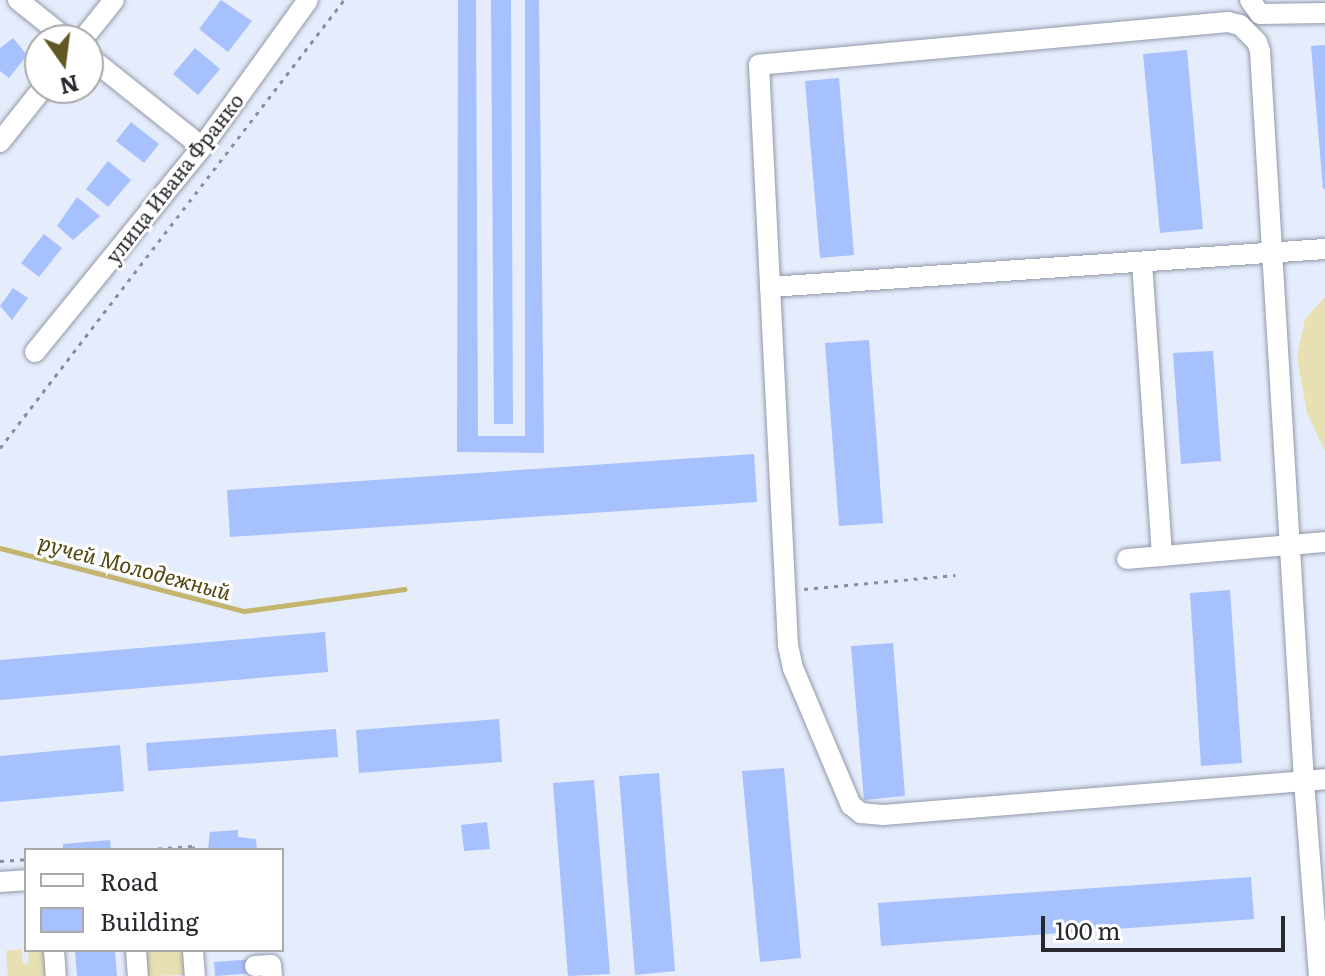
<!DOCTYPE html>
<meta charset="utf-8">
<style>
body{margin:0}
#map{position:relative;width:1325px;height:976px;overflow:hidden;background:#e5ecfc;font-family:Literata,serif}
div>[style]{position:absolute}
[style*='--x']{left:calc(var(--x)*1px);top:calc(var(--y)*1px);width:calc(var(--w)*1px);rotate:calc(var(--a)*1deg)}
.green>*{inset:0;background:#e8dfb3}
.stream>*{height:5px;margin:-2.5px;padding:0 2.5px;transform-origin:2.5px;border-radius:2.5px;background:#c3b46e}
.building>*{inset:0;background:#a7c0fe}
.path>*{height:3px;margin-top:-1.5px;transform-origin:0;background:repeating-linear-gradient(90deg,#8a8f9a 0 4px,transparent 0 10px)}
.roads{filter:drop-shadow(0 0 2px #9298a7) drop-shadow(0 0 2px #9298a7)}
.minor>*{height:20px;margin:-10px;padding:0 10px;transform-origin:10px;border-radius:10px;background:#fff}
span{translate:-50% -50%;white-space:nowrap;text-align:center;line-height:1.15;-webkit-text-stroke:6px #fff;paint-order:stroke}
.street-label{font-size:20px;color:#27292f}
.water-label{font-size:22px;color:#534810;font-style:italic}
.legend{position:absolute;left:24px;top:848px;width:260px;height:104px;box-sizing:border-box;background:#fff;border:2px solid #a9a9ac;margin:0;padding:10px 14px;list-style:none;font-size:24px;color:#27292f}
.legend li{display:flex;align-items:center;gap:16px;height:40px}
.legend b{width:40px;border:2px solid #a9a9ac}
.north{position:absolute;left:24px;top:24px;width:80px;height:80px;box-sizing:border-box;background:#fff;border:2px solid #a9a9ac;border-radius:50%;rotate:166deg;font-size:22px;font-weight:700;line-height:32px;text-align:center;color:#27292f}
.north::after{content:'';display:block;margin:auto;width:28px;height:36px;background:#635825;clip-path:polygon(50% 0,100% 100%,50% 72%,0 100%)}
.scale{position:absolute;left:1041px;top:916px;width:244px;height:36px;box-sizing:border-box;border:4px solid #27292f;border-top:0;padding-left:10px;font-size:24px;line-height:28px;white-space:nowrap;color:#27292f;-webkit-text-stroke:6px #fff;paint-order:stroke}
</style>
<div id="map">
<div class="green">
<div style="clip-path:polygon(1325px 297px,1325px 451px,1307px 413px,1297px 357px,1305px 319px)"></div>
<div style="clip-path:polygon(21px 949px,23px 964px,29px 963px,28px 950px,44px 950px,46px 976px,8px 976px,6px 951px)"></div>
<div style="clip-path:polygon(145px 950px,183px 950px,185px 975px,147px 976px)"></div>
</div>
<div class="stream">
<div style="--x:0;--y:548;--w:252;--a:14.5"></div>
<div style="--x:244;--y:611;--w:162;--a:-7.8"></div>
</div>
<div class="building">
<div style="clip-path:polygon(221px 0,252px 21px,228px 52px,199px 29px)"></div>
<div style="clip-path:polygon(458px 0,476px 0,478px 436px,525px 436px,525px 0,539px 0,544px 453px,457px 452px)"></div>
<div style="clip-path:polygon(491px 0,511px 0,513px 424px,494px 424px)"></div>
<div style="clip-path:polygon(13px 38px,27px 55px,9px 78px,0 71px,0 48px)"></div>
<div style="clip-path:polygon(1325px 45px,1325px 189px,1323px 189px,1311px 46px)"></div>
<div style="clip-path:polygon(195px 48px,220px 69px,198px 95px,173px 74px)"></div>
<div style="clip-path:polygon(1187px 50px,1203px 229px,1160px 233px,1143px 54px)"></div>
<div style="clip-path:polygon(839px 78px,854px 255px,820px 258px,805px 81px)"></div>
<div style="clip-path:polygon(131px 122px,159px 144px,144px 163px,116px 141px)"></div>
<div style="clip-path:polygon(108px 161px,131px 180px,108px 207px,86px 189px)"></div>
<div style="clip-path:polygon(77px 197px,100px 216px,73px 240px,57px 226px)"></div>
<div style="clip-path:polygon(44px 234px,62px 248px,39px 277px,21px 263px)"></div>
<div style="clip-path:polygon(13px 288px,28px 298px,12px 320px,0 306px)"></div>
<div style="clip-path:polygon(869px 340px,883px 523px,839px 526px,825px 343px)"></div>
<div style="clip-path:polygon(1213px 351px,1221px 461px,1181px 464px,1173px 353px)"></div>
<div style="clip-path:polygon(754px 454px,757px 502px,230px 537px,227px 490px)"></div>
<div style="clip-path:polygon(1230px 590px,1242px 763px,1201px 766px,1190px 593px)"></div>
<div style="clip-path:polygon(325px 632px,328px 672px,0 700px,0 660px)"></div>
<div style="clip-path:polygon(893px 643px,905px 796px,864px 800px,851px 646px)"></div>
<div style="clip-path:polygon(499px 719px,502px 762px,359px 773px,356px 730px)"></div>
<div style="clip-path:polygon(336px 729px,338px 757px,148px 771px,146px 743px)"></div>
<div style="clip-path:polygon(120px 745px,124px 791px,0 802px,0 756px)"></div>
<div style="clip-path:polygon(784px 768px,801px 958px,760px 962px,742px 771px)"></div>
<div style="clip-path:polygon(659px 773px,675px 971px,635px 975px,619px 776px)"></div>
<div style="clip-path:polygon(594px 780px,610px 974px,568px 976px,553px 783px)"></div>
<div style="clip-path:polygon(487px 822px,490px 849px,464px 851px,461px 825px)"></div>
<div style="clip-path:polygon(238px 830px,238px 837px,256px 839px,257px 850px,208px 850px,210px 832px)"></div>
<div style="clip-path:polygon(110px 840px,111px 850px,63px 850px,63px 844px)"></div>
<div style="clip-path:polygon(1251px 877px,1254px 919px,881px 946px,878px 903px)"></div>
<div style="clip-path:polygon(75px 950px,115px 950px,117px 976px,77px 976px)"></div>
<div style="clip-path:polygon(255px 959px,256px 973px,215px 976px,214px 962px)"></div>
</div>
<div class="path">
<div style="--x:0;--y:448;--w:565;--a:-52.48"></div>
<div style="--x:804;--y:589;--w:152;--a:-5.3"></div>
<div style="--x:138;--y:850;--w:55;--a:-4.2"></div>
<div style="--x:193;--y:846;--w:4;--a:76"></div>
<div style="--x:0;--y:861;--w:26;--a:-4"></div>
</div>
<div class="roads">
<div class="minor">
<div style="--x:18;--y:0;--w:64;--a:38.7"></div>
<div style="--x:1250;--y:0;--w:17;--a:54"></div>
<div style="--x:1260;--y:14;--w:65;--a:-0.9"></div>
<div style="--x:82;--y:40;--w:51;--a:-51.3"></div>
<div style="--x:88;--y:56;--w:146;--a:38.6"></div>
<div style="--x:0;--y:142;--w:69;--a:-51.5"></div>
<div style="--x:1142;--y:262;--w:295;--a:86.1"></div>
<div style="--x:770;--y:287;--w:556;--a:-3.92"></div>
<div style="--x:35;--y:352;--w:264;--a:-50.8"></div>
<div style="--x:202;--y:147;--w:181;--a:-54.2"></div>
<div style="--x:1127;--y:559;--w:199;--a:-4.9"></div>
<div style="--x:0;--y:882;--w:26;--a:-4"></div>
<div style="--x:54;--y:950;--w:26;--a:86"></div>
<div style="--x:136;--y:950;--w:26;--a:86"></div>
<div style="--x:193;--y:950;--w:26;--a:86"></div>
<div style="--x:255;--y:966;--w:16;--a:-4"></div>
<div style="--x:271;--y:965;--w:11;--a:85"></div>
<div style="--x:1319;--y:976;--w:196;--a:-94.4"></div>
<div style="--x:1304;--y:781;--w:731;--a:-93.45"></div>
<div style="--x:1260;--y:51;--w:9;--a:-108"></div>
<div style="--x:1257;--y:42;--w:24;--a:-135"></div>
<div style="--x:1240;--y:25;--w:12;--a:-166"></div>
<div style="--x:1228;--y:22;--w:471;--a:174.8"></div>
<div style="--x:759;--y:65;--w:581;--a:87.14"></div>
<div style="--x:788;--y:645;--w:24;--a:78"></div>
<div style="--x:793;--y:668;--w:149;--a:67.1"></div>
<div style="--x:851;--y:805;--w:13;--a:39"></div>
<div style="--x:861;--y:813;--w:22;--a:5"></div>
<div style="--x:883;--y:815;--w:422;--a:-4.6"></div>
<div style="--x:1304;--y:781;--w:21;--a:-5"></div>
</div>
</div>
<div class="street-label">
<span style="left:174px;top:178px;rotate:-52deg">улица Ивана Франко</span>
</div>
<div class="water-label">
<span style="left:135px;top:566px;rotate:15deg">ручей Молодежный</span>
</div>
<ul class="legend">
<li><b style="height:10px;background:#fff"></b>Road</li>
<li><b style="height:22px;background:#a7c0fe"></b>Building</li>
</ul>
<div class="north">N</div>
<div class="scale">100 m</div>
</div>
